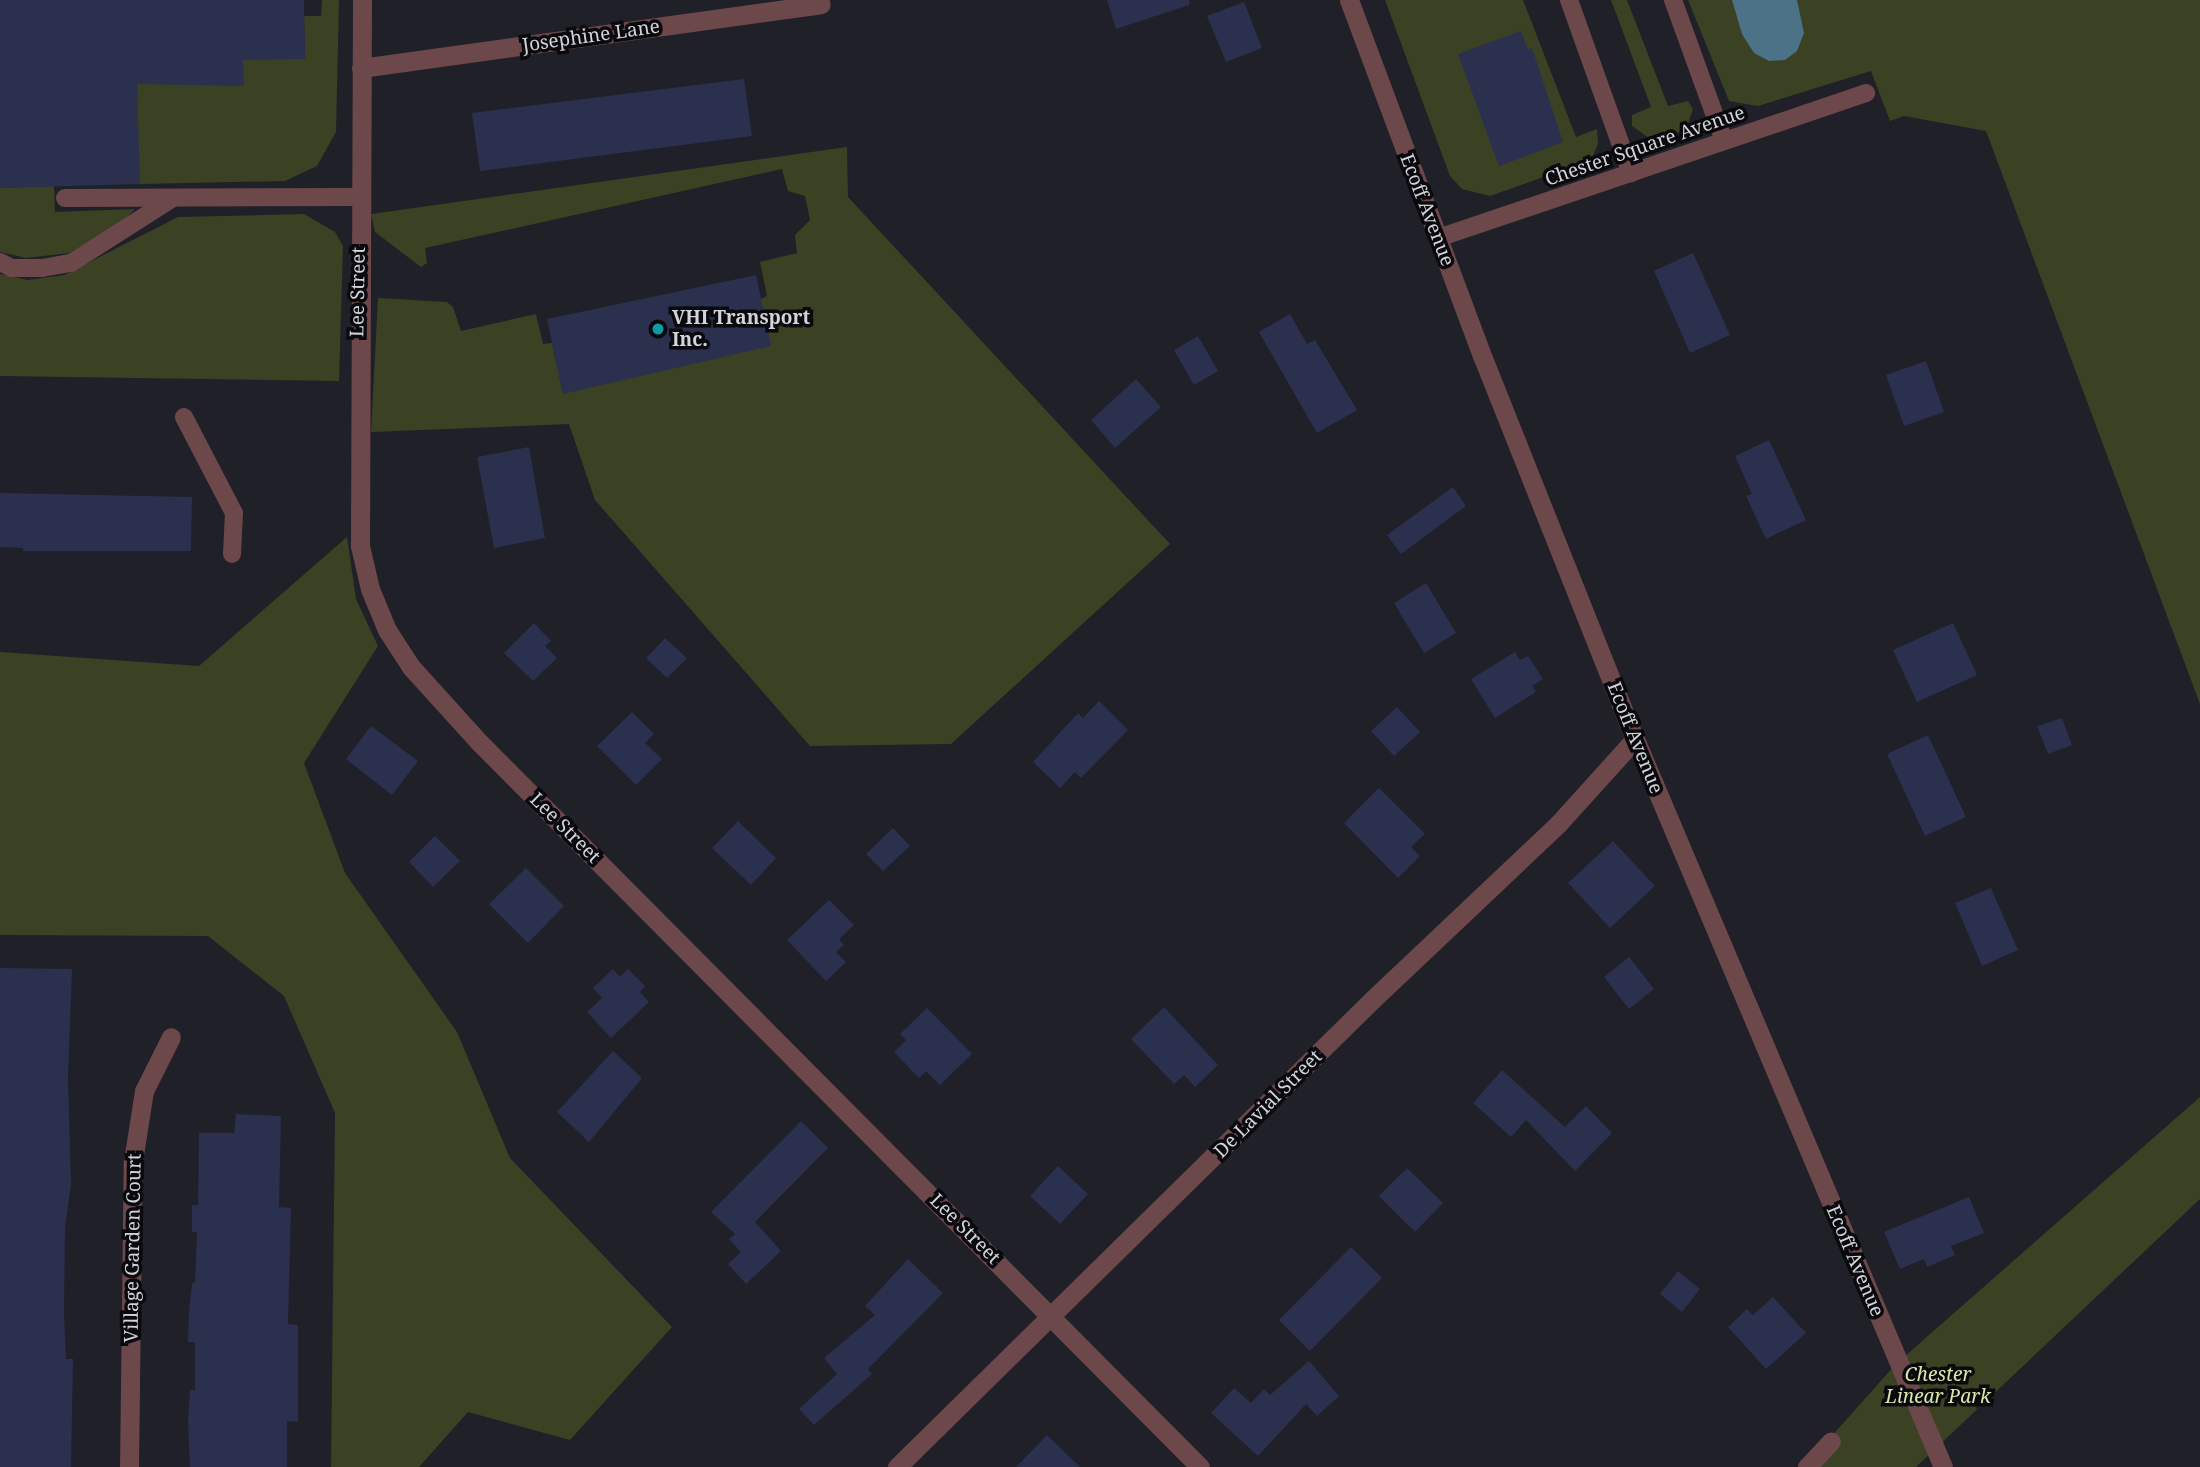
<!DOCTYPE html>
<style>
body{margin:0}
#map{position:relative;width:2200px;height:1467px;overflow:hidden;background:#1f2028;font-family:"Noto Serif",serif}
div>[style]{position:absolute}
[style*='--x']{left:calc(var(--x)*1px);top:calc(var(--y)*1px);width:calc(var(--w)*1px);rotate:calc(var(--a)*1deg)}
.green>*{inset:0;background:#3b4123}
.water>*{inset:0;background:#4b7286}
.building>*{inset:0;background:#2a304e}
.service>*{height:18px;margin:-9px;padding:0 9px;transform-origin:9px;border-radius:9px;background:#6d484a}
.minor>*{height:19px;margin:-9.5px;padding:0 9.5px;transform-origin:9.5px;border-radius:9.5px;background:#6d484a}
.tertiary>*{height:19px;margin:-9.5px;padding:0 9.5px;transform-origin:9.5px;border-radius:9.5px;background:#6d484a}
.dots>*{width:19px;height:19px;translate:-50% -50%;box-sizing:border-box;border:4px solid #0a0a0e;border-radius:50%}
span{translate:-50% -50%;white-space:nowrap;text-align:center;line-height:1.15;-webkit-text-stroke:7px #0a0a0e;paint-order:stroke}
.street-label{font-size:19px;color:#d3d4da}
.poi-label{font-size:19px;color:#d3d4da;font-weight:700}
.left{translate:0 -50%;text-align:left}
.park-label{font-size:19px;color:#dae8aa;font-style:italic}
</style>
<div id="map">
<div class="green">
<div style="clip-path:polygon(322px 0,339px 0,336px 132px,317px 166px,285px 181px,140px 184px,116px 73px,222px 42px,305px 59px,304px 16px,321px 16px)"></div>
<div style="clip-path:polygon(1385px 0,1523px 0,1576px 137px,1597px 129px,1598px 144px,1591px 160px,1490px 196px,1462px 189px,1450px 176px)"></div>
<div style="clip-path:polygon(1611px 0,1627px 0,1668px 106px,1688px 101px,1693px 109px,1688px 124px,1674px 136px,1652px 140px,1632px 126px,1632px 115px,1651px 107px)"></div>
<div style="clip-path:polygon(1688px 0,2200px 0,2200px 704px,1986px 131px,1904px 116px,1890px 121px,1871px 71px,1758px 106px,1729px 101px)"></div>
<div style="clip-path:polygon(847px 147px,848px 197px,1170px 544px,951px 744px,810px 746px,595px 500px,569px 424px,371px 432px,378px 298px,447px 302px,453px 307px,461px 331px,536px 314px,543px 344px,552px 343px,563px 393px,767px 296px,760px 262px,797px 253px,795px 235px,810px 220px,805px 196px,788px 191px,782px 169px,425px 248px,427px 263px,421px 267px,375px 232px,371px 214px)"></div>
<div style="clip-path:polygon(54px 186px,55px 212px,135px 209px,121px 224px,69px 253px,26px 258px,0 252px,0 188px)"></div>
<div style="clip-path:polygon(304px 214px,335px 232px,343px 246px,339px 381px,0 376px,0 274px,28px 280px,64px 275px,178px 217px)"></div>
<div style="clip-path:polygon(347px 537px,356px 599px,378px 646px,304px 763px,345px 873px,457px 1032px,510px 1158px,672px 1327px,570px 1440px,468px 1412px,419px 1467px,331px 1467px,335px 1113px,284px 996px,208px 936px,0 935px,0 652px,199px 666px)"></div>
<div style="clip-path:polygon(2200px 1097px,2200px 1199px,1916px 1467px,1804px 1467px,1896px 1364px)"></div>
</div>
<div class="water">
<div style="clip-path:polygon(1732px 0,1797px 0,1804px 33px,1797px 51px,1785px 60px,1769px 61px,1754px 53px,1742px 34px)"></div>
</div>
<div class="building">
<div style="clip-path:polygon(0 0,304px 0,305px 59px,243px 60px,244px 86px,137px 84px,140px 184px,0 188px)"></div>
<div style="clip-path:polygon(1107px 0,1189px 0,1189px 5px,1116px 29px)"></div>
<div style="clip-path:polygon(1244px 2px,1262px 48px,1226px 62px,1207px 16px)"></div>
<div style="clip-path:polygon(1521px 31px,1528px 50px,1532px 48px,1563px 142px,1499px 166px,1458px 54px)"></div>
<div style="clip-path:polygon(744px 79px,752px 136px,480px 171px,472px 113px)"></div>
<div style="clip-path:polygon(1693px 253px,1730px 335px,1690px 353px,1654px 271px)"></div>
<div style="clip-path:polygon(756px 275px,771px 346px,563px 394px,547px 319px)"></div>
<div style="clip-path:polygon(1290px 314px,1307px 344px,1315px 340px,1357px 410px,1317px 433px,1259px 332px)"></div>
<div style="clip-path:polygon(1198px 336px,1218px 371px,1194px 385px,1174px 350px)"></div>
<div style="clip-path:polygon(1926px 361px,1944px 412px,1904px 426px,1886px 375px)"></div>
<div style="clip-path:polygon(1136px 379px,1161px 407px,1115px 448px,1091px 420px)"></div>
<div style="clip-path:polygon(1769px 440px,1806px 520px,1766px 539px,1746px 496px,1752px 494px,1735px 456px)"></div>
<div style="clip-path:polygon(529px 447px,545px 538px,494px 548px,477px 457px)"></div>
<div style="clip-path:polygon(1453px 487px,1466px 506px,1401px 554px,1387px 535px)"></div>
<div style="clip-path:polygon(0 493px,192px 497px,191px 551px,23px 551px,23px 548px,0 547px)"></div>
<div style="clip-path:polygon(1426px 583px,1456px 633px,1424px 653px,1394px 603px)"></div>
<div style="clip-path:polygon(534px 623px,551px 641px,545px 646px,557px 658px,533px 681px,504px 653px)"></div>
<div style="clip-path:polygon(1953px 623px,1977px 675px,1917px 702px,1893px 650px)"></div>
<div style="clip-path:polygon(665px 638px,687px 658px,667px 678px,646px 658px)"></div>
<div style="clip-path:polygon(1515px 652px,1520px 660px,1528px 656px,1543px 679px,1532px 686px,1536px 692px,1495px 718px,1471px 679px)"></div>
<div style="clip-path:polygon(1099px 701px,1128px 730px,1081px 778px,1075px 772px,1060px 788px,1033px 762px,1078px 713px,1083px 718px)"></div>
<div style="clip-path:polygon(1397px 707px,1420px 732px,1394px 756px,1371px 731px)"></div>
<div style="clip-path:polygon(632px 712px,654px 734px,645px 743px,662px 759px,636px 785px,597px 746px)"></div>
<div style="clip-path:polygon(2062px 718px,2072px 745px,2048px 754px,2037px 726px)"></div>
<div style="clip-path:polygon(371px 726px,418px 761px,392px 795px,346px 759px)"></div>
<div style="clip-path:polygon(1928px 735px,1966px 817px,1925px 836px,1887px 754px)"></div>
<div style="clip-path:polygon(1379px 788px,1425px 834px,1411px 847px,1420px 856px,1398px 878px,1344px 823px)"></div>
<div style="clip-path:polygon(738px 821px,776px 858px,751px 885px,712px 848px)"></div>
<div style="clip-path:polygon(893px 828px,910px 846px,883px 871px,866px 854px)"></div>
<div style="clip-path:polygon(435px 836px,460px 861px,433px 887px,409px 862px)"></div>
<div style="clip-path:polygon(1613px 841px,1655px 886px,1610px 928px,1568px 883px)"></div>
<div style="clip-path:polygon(526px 868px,564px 906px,528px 943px,489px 904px)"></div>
<div style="clip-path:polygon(1991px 888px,2018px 950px,1982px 966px,1955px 903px)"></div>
<div style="clip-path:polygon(829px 900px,854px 925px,839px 939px,844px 945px,836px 952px,846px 962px,826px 981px,787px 940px)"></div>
<div style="clip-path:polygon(1629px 957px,1654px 989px,1629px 1009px,1604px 977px)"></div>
<div style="clip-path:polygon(0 968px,72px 969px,68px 1076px,71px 1184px,65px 1228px,64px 1311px,66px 1359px,73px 1359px,71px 1467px,0 1467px)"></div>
<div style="clip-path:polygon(613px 969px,620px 977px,628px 969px,645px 986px,640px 992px,649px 1002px,611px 1038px,587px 1012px,602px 998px,593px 988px)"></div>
<div style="clip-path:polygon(1164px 1007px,1218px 1065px,1195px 1087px,1184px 1075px,1174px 1084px,1131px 1039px)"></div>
<div style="clip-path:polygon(927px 1008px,972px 1054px,940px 1085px,926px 1071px,919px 1078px,894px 1052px,906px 1040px,900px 1034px)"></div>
<div style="clip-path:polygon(613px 1051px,642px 1078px,589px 1142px,557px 1112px)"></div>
<div style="clip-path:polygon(1502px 1070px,1565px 1127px,1586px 1106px,1612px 1133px,1575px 1171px,1526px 1120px,1511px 1137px,1473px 1103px)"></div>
<div style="clip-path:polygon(236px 1114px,281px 1116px,279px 1207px,291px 1208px,288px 1324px,298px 1325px,298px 1422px,287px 1421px,287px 1467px,190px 1467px,188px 1420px,190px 1390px,195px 1390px,195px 1342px,188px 1342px,189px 1313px,192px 1283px,195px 1283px,197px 1232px,192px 1232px,192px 1205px,198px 1205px,199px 1133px,234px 1133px)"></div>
<div style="clip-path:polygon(801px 1121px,828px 1148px,755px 1222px,781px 1251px,746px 1284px,728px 1264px,741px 1252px,729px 1239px,735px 1234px,711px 1212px)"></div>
<div style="clip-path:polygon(1058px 1166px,1088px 1194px,1060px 1224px,1030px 1196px)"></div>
<div style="clip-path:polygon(1407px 1168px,1443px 1203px,1415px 1232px,1379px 1196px)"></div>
<div style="clip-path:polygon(1969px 1197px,1984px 1233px,1951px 1246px,1955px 1255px,1927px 1267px,1924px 1259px,1900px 1269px,1884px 1232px)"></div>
<div style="clip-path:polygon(1351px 1247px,1382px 1278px,1310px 1351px,1279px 1320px)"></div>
<div style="clip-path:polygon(908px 1259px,943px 1293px,868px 1369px,872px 1374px,814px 1425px,799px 1409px,837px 1374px,824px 1358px,875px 1315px,865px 1306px)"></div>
<div style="clip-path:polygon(1678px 1271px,1700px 1289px,1682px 1312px,1660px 1294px)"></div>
<div style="clip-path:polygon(1773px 1297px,1806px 1333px,1766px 1369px,1728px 1327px,1747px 1309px,1753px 1315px)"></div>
<div style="clip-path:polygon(1309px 1361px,1339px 1396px,1317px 1416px,1306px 1404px,1258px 1456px,1211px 1413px,1234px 1388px,1251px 1403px,1264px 1389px,1270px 1395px)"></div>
<div style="clip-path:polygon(1047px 1435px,1080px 1467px,1016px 1467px)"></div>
</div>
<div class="service">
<div style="--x:1569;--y:0;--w:184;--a:70.3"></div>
<div style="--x:1673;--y:0;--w:150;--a:70.1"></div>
<div style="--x:65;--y:198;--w:295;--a:-0.2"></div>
<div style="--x:1438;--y:238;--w:452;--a:-18.7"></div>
<div style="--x:0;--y:262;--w:13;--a:27"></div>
<div style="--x:12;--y:268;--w:30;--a:0"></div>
<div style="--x:42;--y:268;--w:29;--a:-10"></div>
<div style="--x:71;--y:263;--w:121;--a:-32.5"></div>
<div style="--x:184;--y:417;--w:108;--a:62.5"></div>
<div style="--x:234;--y:513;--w:41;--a:92.8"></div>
</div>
<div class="minor">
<div style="--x:362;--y:0;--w:546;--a:90.21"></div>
<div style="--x:360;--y:546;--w:44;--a:76.9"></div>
<div style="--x:370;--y:589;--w:44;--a:67.5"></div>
<div style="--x:387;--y:630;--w:44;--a:57"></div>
<div style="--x:411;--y:667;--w:103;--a:47.8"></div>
<div style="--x:480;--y:743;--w:1021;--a:45.16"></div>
<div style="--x:361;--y:68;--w:464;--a:-7.9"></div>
<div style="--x:129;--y:1467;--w:306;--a:-89.3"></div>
<div style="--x:133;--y:1161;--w:71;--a:-81.1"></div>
<div style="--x:144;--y:1091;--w:60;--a:-63.4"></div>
<div style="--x:897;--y:1467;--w:666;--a:-44.51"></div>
<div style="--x:1372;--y:1000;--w:257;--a:-43.4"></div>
<div style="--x:1559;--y:823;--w:113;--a:-47.9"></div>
<div style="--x:1807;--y:1467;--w:35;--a:-47"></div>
</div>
<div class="tertiary">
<div style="--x:1349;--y:0;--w:382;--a:69.5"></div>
<div style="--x:1483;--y:358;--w:410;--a:68.3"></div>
<div style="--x:1635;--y:739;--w:790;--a:67.07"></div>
</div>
<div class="dots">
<div style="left:658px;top:329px;background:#0f9aa8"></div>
</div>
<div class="street-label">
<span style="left:591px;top:36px;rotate:-8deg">Josephine Lane</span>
<span style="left:1645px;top:146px;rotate:-19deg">Chester Square Avenue</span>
<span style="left:1427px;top:210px;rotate:69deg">Ecoff Avenue</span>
<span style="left:358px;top:292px;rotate:-89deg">Lee Street</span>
<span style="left:1635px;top:738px;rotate:68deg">Ecoff Avenue</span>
<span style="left:565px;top:828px;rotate:45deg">Lee Street</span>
<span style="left:1268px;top:1104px;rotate:-45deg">De Lavial Street</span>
<span style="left:965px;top:1229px;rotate:45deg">Lee Street</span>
<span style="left:133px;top:1248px;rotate:-89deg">Village Garden Court</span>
<span style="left:1855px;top:1261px;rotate:67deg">Ecoff Avenue</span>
</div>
<div class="poi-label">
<span class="left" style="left:672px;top:329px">VHI Transport<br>Inc.</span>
</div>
<div class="park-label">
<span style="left:1938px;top:1386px">Chester<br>Linear Park</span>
</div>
</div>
